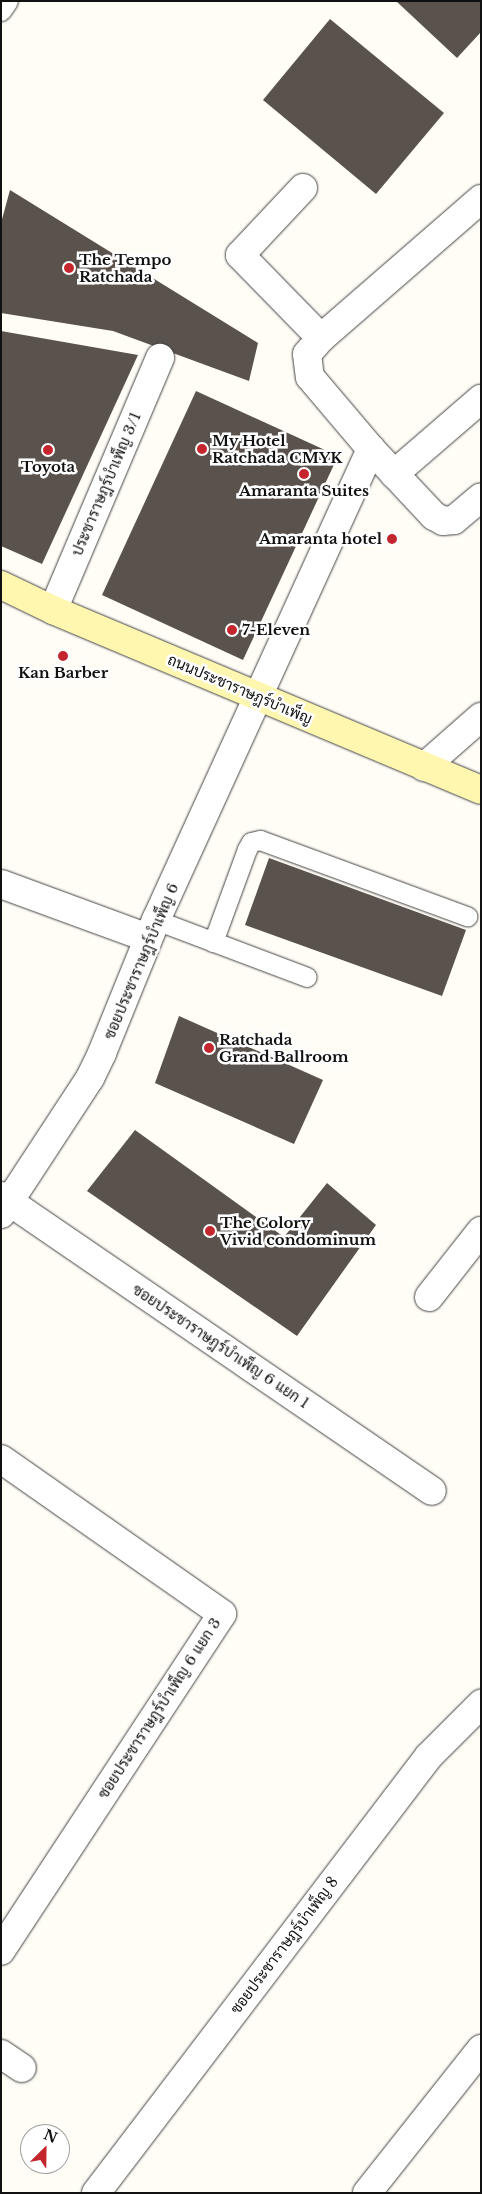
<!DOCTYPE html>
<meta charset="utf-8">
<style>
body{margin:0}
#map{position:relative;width:482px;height:2194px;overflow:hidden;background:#fffdf5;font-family:"Libre Baskerville",Sarabun,serif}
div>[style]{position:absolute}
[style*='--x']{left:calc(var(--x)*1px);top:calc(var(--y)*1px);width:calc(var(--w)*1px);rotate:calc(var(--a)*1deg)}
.building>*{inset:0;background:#5a524d}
.roads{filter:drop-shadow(0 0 1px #444) drop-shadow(0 0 1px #444)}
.lane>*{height:19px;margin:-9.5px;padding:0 9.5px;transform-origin:9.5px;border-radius:9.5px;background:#fff}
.street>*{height:28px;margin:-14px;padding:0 14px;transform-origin:14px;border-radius:14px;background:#fff}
.secondary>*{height:28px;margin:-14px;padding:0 14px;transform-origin:14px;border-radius:14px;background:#fff6b0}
.dots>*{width:14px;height:14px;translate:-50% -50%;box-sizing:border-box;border:2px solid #fff;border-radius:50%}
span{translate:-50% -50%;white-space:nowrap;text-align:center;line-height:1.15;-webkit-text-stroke:5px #fff;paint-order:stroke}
.poi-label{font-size:15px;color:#111;font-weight:700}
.left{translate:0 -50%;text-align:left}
.right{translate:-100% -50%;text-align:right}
.street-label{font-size:15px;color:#111}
.frame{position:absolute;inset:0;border:2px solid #111;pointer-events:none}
.north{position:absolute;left:20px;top:2124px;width:50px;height:50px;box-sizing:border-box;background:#fff;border:1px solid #a0a0a0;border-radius:50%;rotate:23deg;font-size:14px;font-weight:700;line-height:20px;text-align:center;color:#111}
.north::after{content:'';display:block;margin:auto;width:18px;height:22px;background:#c4262e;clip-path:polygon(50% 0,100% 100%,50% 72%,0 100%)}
</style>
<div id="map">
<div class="building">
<div style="clip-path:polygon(396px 1px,481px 1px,481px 32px,457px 58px)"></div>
<div style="clip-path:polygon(330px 19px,444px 113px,376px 194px,263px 100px)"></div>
<div style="clip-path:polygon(10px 190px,258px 343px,249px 381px,113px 331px,1px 313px,1px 223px)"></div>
<div style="clip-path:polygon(1px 331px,138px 355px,42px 564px,1px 546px)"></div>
<div style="clip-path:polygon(196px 391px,338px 456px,243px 660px,102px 595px)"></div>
<div style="clip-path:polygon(269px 858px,466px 930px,442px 996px,245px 925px)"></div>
<div style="clip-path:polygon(179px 1016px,323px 1080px,294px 1144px,155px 1083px)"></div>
<div style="clip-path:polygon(135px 1130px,284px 1237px,327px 1183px,376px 1225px,297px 1336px,87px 1191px)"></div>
</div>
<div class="roads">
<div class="lane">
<div style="--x:1;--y:11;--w:12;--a:-55"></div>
<div style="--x:156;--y:920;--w:161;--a:20.7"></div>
<div style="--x:213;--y:942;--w:99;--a:-69.9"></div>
<div style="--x:247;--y:849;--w:8;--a:-60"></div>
<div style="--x:251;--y:842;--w:9;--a:-13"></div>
<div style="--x:260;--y:840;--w:221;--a:20.2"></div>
</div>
<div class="street">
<div style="--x:303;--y:188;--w:92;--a:133.2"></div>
<div style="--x:240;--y:255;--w:116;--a:45.7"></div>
<div style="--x:481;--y:199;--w:212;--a:139"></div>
<div style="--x:321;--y:338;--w:21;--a:131"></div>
<div style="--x:307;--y:354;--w:23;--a:83"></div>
<div style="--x:310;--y:377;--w:94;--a:49.7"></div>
<div style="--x:371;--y:449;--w:92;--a:46.8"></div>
<div style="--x:434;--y:516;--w:10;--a:29"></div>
<div style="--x:443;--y:521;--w:11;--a:-5"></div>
<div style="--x:454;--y:520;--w:35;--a:-40"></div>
<div style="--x:394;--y:474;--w:115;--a:-40.8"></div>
<div style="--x:53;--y:610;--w:274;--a:-67"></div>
<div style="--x:424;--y:767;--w:76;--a:-41.3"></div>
<div style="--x:1;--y:884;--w:157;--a:20.2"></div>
<div style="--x:1;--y:1196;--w:522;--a:34.39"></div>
<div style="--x:1;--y:1214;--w:163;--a:-56.8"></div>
<div style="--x:90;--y:1078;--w:28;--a:-64"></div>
<div style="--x:102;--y:1053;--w:144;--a:-67.9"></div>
<div style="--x:156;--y:920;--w:518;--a:-65.46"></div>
<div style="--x:429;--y:1297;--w:84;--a:-51.8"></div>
<div style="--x:1;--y:1459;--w:270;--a:35"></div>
<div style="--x:222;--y:1614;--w:403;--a:123.3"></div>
<div style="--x:1;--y:2054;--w:25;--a:34"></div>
<div style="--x:96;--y:2193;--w:549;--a:-52.69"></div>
<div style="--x:429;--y:1756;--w:74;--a:-45"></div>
<div style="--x:367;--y:2193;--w:184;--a:-51.6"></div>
</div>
<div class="secondary">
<div style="--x:1;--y:585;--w:58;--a:25.7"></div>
<div style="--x:53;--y:610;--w:464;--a:22.8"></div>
</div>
</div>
<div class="dots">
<div style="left:69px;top:268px;background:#c4262e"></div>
<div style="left:202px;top:449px;background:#c4262e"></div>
<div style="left:48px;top:450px;background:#c4262e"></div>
<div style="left:304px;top:474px;background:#c4262e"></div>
<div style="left:392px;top:539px;background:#c4262e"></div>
<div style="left:232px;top:630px;background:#c4262e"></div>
<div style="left:63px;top:656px;background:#c4262e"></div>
<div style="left:209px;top:1048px;background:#c4262e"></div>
<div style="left:210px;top:1231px;background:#c4262e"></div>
</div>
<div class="poi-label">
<span class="left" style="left:79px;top:268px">The Tempo<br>Ratchada</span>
<span class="left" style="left:212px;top:449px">My Hotel<br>Ratchada CMYK</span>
<span style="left:48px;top:467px">Toyota</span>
<span style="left:304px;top:491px">Amaranta Suites</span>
<span class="right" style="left:382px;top:539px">Amaranta hotel</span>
<span class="left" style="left:242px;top:630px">7-Eleven</span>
<span style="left:63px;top:673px">Kan Barber</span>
<span class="left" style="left:219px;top:1048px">Ratchada<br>Grand Ballroom</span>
<span class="left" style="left:220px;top:1231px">The Colory<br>Vivid condominum</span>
</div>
<div class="street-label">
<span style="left:106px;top:484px;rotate:-67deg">ประชาราษฎร์บำเพ็ญ 3/1</span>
<span style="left:240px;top:689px;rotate:23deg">ถนนประชาราษฎร์บำเพ็ญ</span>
<span style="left:141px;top:961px;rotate:-67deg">ซอยประชาราษฎร์บำเพ็ญ 6</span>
<span style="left:221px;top:1346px;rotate:34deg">ซอยประชาราษฎร์บำเพ็ญ 6 แยก 1</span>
<span style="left:159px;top:1708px;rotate:-57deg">ซอยประชาราษฎร์บำเพ็ญ 6 แยก 3</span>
<span style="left:284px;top:1945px;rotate:-53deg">ซอยประชาราษฎร์บำเพ็ญ 8</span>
</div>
<div class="frame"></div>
<div class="north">N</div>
</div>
